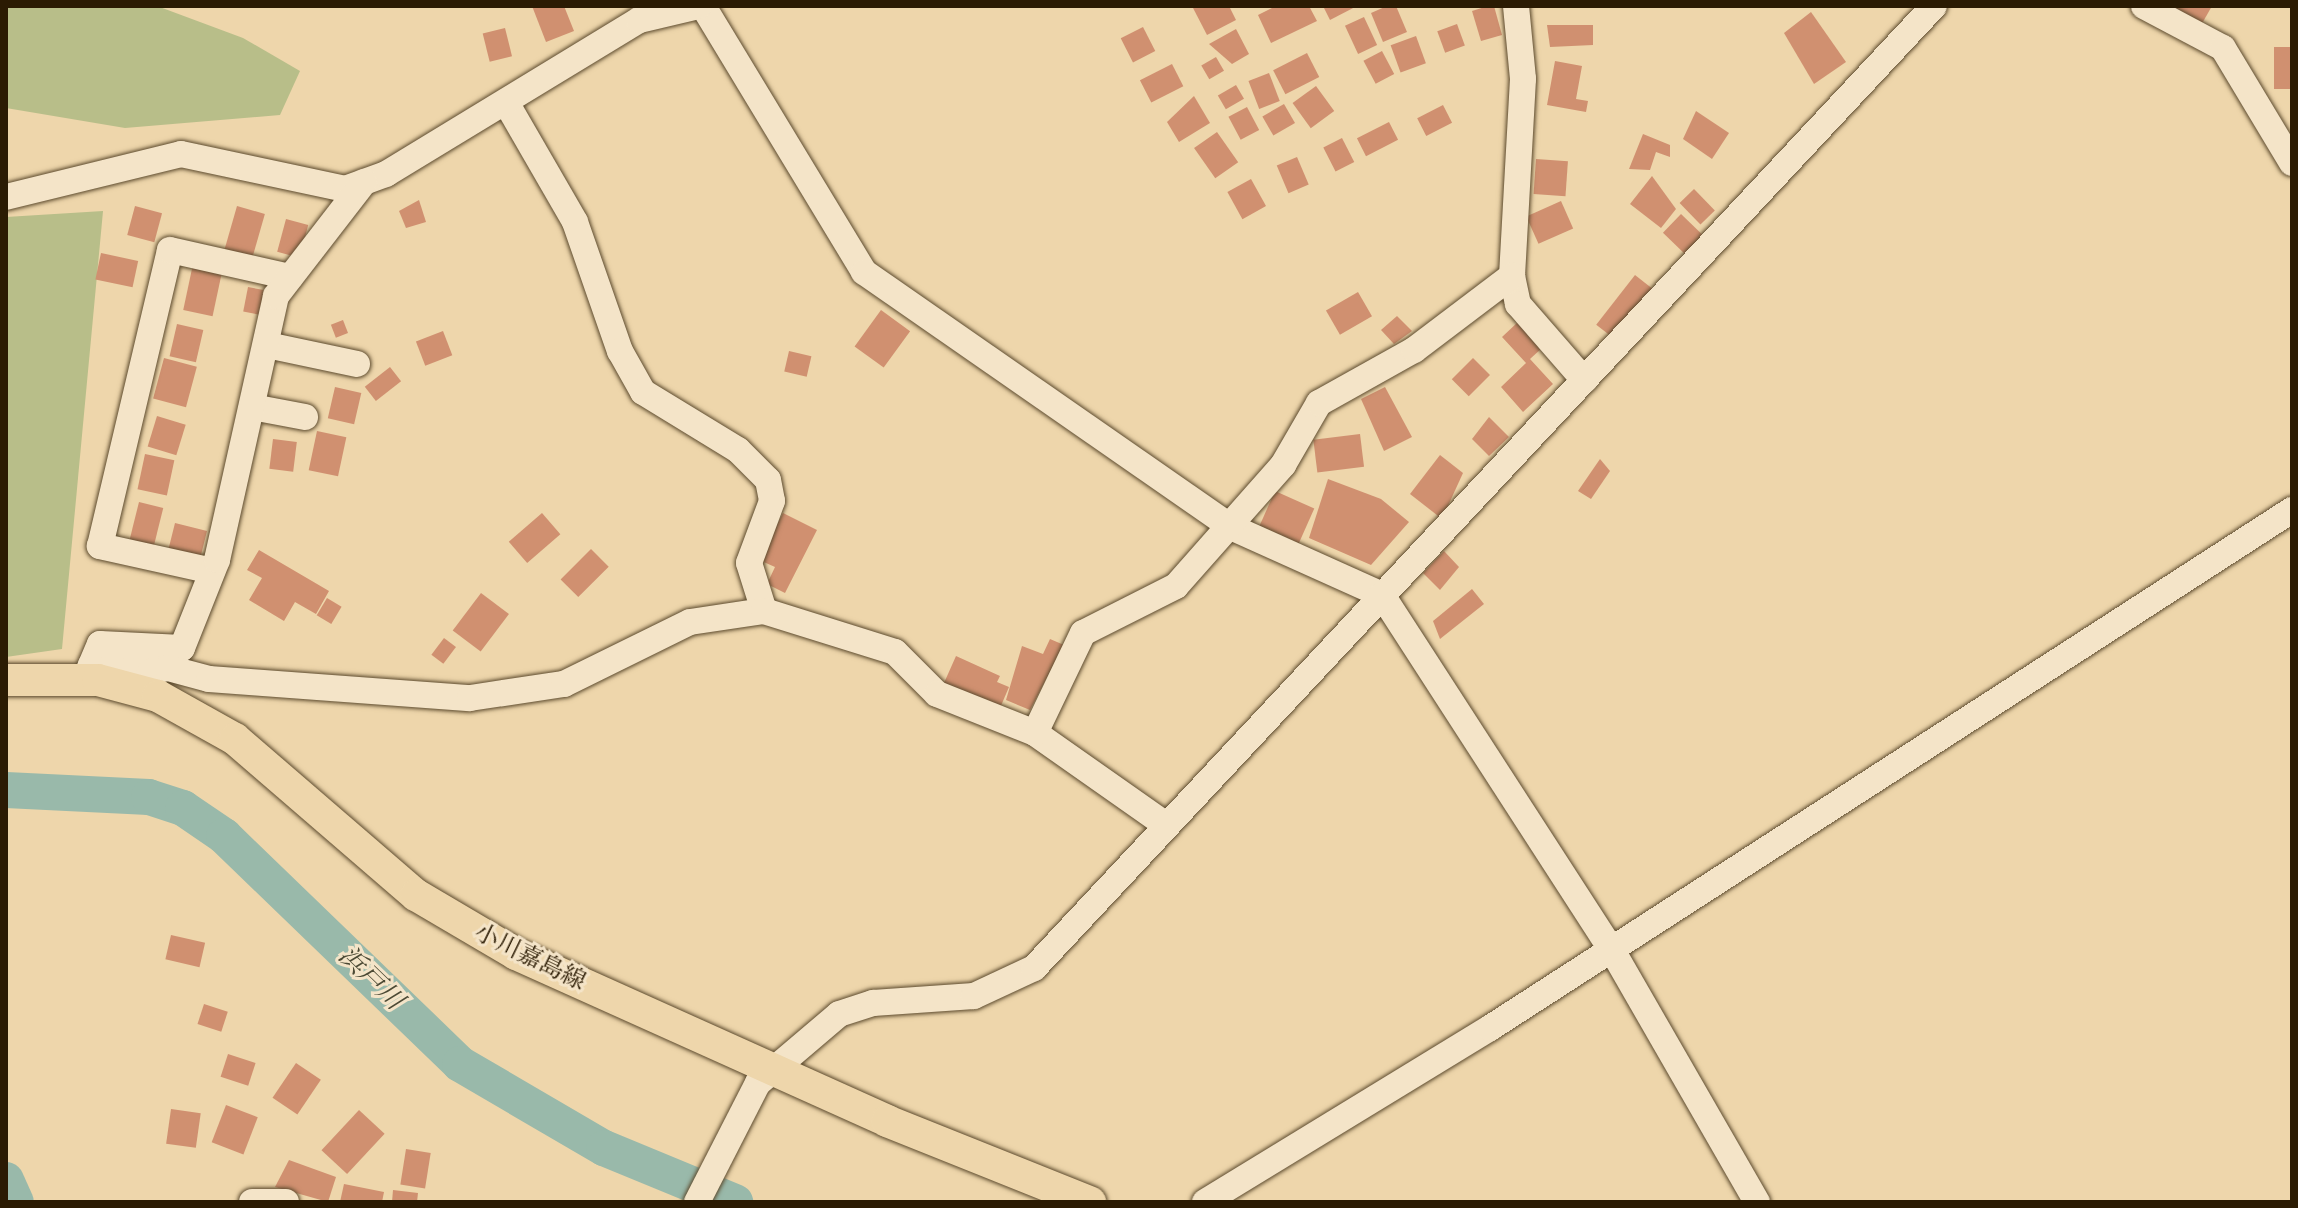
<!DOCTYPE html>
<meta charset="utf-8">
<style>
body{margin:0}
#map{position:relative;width:2298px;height:1208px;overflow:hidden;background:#eed6ab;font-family:Alegreya,"Noto Serif JP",serif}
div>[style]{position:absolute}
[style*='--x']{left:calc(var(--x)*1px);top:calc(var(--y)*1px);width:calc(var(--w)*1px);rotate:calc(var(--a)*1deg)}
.green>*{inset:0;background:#b8be89}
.river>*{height:36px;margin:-18px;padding:0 18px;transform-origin:18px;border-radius:18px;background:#99b9aa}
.building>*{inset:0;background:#d09070;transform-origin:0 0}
.roads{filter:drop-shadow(0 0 2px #5c4a2d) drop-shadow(0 0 2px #5c4a2d)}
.minor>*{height:26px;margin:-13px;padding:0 13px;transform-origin:13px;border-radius:13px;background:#f4e4c8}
.major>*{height:32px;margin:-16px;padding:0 16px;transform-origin:16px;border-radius:16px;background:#eed6ab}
span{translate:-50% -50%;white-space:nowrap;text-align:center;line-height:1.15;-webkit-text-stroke:6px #f4e4c8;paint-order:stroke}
.street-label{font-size:24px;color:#2b1b03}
.water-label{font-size:26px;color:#4c4a35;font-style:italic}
.frame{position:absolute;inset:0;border:8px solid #2b1b03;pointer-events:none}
</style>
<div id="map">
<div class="green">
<div style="clip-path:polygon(6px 6px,157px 6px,243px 38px,300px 71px,280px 115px,125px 128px,6px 108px)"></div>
<div style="clip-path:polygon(103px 211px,62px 649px,6px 657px,6px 217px)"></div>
</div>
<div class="river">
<div style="--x:6;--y:790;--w:143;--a:2.8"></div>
<div style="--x:149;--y:797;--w:36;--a:18"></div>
<div style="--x:183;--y:808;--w:50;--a:34.3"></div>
<div style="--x:224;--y:836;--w:328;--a:44"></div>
<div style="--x:460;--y:1064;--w:167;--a:30.3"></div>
<div style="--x:604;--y:1148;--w:142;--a:22.4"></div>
<div style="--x:6;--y:1180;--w:24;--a:66"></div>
</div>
<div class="building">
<div style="clip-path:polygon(532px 6px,564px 6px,574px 31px,546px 42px)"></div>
<div style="clip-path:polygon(1192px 6px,1229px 6px,1236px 20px,1207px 35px)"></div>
<div style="clip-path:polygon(1276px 6px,1309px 6px,1317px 21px,1271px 43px,1258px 15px)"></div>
<div style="clip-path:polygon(1323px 6px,1357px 6px,1330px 20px)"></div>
<div style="clip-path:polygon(1387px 6px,1396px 6px,1407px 32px,1383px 42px,1371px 13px)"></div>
<div style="clip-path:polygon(1488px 6px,1494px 6px,1502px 35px,1481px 41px,1472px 11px)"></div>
<div style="clip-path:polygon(2173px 6px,2212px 6px,2200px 27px,2171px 11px)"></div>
<div style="clip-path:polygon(1811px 12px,1846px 62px,1814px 84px,1784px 33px)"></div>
<div style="left:1364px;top:17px;width:31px;height:21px;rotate:65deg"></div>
<div style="left:1457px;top:24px;width:23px;height:21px;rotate:70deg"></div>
<div style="clip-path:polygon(1547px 25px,1593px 25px,1593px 45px,1550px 47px)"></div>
<div style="left:1143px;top:27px;width:27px;height:25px;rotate:63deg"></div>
<div style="left:505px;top:28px;width:29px;height:23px;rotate:76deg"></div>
<div style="clip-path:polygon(1236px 29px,1249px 54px,1232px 64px,1209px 44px)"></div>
<div style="left:1416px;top:36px;width:29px;height:27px;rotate:70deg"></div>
<div style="left:2274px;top:47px;width:18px;height:42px"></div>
<div style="left:1382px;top:51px;width:26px;height:21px;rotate:62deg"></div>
<div style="left:1307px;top:53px;width:27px;height:38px;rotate:63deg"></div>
<div style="left:1216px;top:57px;width:16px;height:17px;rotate:60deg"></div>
<div style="clip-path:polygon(1555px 61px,1582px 66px,1576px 99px,1588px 101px,1586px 112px,1547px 105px)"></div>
<div style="left:1172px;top:64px;width:25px;height:36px;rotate:63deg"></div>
<div style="left:1269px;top:73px;width:30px;height:22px;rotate:69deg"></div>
<div style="left:1236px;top:85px;width:16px;height:21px;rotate:60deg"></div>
<div style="left:1316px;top:86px;width:31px;height:29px;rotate:54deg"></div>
<div style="clip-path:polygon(1194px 96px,1210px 123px,1179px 142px,1167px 122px)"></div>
<div style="left:1284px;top:104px;width:22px;height:25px;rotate:60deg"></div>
<div style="left:1443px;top:105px;width:20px;height:29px;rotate:63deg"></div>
<div style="left:1247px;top:107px;width:26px;height:21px;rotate:62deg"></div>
<div style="clip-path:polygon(1696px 111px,1729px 133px,1712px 159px,1683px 139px)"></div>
<div style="left:1389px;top:122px;width:20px;height:36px;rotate:63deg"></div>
<div style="left:1217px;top:132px;width:37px;height:28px;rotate:55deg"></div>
<div style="clip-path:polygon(1643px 134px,1670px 145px,1670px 157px,1656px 152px,1650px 170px,1629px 169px)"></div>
<div style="left:1342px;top:138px;width:27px;height:21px;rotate:63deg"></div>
<div style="left:1297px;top:157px;width:30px;height:22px;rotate:67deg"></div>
<div style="left:1536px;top:159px;width:32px;height:35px;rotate:4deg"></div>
<div style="clip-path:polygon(1652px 176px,1676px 209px,1661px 228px,1630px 204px)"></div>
<div style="left:1251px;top:179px;width:31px;height:27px;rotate:61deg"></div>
<div style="left:1694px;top:189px;width:30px;height:20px;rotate:46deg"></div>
<div style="clip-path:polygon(419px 200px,426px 222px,406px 228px,399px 211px)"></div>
<div style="left:1561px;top:201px;width:30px;height:38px;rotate:66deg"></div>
<div style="left:135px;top:206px;width:28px;height:30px;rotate:15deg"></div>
<div style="left:237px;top:206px;width:29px;height:45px;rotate:16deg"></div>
<div style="left:1681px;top:214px;width:32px;height:26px;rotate:44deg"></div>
<div style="left:286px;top:219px;width:23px;height:34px;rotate:15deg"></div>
<div style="left:101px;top:253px;width:38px;height:27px;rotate:12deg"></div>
<div style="left:193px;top:264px;width:30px;height:47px;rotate:12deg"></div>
<div style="left:1635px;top:275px;width:23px;height:63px;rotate:38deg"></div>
<div style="left:248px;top:287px;width:20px;height:25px;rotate:11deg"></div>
<div style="left:1358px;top:292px;width:28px;height:37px;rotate:60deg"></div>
<div style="left:881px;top:310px;width:36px;height:45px;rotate:36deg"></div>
<div style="clip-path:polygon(1397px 316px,1412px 331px,1394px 344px,1381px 330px)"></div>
<div style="left:343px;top:320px;width:14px;height:13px;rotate:69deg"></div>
<div style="clip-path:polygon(1518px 322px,1542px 348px,1530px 359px,1553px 384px,1523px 412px,1501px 387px,1526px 363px,1502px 337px)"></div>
<div style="left:177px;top:324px;width:27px;height:33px;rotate:13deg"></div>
<div style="left:443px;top:331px;width:26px;height:29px;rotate:69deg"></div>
<div style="left:789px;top:351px;width:23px;height:21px;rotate:13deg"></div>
<div style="left:164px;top:358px;width:34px;height:42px;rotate:15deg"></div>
<div style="left:1473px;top:358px;width:24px;height:30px;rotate:45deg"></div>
<div style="left:390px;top:367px;width:18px;height:32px;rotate:52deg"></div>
<div style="left:335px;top:387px;width:27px;height:32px;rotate:13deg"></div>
<div style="clip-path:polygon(1385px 387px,1412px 437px,1384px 451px,1361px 399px)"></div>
<div style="left:157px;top:416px;width:30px;height:32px;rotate:17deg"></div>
<div style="clip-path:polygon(1489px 417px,1509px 437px,1489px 456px,1472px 439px)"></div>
<div style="left:317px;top:431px;width:30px;height:40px;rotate:12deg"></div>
<div style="left:1360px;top:434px;width:33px;height:47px;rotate:83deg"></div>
<div style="left:273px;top:439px;width:24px;height:30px;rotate:7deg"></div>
<div style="left:145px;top:454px;width:30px;height:36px;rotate:12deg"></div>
<div style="clip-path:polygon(1440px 455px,1463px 473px,1442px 519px,1410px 494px)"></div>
<div style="clip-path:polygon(1600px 459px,1610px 471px,1591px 499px,1578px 491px)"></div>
<div style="clip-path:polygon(1328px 479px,1381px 499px,1409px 522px,1371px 565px,1309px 538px)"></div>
<div style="left:1275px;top:491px;width:43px;height:38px;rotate:24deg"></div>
<div style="left:139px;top:502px;width:25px;height:45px;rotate:14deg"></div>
<div style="left:542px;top:513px;width:28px;height:44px;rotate:49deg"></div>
<div style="clip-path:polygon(783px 513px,817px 530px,785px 593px,767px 584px,775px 567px,759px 560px)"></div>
<div style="left:175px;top:523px;width:33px;height:31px;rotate:14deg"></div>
<div style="left:591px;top:549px;width:25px;height:43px;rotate:45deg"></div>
<div style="clip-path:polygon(259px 550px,329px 591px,316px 614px,295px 602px,284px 621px,249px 600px,262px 578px,247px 570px)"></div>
<div style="clip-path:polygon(1444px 551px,1459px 567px,1440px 590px,1423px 573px)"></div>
<div style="clip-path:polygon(1472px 589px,1484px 604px,1440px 639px,1433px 621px)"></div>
<div style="left:481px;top:593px;width:35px;height:47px;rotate:37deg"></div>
<div style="left:327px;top:598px;width:17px;height:20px;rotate:31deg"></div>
<div style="left:444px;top:638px;width:15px;height:21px;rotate:37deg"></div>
<div style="clip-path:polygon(1050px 639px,1064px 645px,1030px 710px,1006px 700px,1022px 646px,1043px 654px)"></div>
<div style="clip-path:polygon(956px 656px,1000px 676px,997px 682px,1009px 687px,1000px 708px,944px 683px)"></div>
<div style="left:171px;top:935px;width:35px;height:25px;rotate:13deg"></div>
<div style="left:204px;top:1004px;width:25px;height:21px;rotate:18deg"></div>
<div style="left:228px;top:1054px;width:29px;height:24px;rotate:18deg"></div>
<div style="left:296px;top:1063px;width:30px;height:42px;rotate:34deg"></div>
<div style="left:226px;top:1105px;width:34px;height:40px;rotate:21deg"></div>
<div style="left:171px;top:1109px;width:30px;height:35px;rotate:8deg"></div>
<div style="left:359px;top:1110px;width:35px;height:55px;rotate:43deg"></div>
<div style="left:406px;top:1149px;width:25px;height:36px;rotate:9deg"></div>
<div style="clip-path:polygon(289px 1160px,336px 1177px,328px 1202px,275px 1187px)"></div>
<div style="clip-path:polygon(344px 1184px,384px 1192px,382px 1202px,340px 1202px)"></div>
<div style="clip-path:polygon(393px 1190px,418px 1193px,417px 1202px,392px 1202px)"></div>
</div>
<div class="roads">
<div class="minor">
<div style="--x:703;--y:6;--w:311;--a:58.8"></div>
<div style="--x:864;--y:272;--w:449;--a:34.8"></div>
<div style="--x:1233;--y:528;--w:163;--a:24.2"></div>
<div style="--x:1382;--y:595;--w:423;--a:57.1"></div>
<div style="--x:1612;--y:950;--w:291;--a:60.1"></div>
<div style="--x:1516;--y:6;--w:73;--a:84.5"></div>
<div style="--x:1523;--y:79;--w:197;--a:93.2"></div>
<div style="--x:1512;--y:276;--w:29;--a:78"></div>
<div style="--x:1518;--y:304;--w:101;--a:49"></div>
<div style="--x:2144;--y:6;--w:89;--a:28"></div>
<div style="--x:2223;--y:48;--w:134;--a:59"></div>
<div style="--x:507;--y:104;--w:136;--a:60"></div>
<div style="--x:575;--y:222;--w:137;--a:70.8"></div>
<div style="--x:620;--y:351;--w:47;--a:60.7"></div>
<div style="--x:643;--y:392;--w:111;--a:31.4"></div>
<div style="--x:738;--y:450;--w:42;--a:45"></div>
<div style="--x:768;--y:480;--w:21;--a:79"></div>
<div style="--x:772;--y:501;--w:66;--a:110.4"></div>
<div style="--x:749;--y:563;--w:50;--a:72.6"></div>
<div style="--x:6;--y:197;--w:180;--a:-13.8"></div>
<div style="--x:181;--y:154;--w:168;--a:12"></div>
<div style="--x:345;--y:189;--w:44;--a:-20.1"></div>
<div style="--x:386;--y:174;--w:296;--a:-31.3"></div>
<div style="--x:639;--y:20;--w:61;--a:-13.3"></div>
<div style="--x:267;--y:345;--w:92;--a:11.9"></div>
<div style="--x:252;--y:407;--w:54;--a:10.7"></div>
<div style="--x:208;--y:570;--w:111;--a:-167.5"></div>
<div style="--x:100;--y:546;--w:304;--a:-76.7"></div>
<div style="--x:170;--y:250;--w:123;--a:12.7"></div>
<div style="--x:91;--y:665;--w:59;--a:6.8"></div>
<div style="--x:85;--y:679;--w:38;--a:-67"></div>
<div style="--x:100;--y:644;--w:82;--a:2.8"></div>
<div style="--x:182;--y:648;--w:95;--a:-68.3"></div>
<div style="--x:217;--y:560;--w:271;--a:-77.4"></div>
<div style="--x:276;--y:296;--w:144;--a:-52.3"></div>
<div style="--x:143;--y:692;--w:21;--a:-71"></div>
<div style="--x:150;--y:672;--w:18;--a:-13"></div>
<div style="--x:168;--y:668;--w:42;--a:15"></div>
<div style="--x:209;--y:679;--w:262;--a:4.2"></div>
<div style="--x:470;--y:698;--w:95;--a:-8.5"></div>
<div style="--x:564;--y:684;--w:140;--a:-26.2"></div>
<div style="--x:690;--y:622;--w:75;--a:-8.5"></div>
<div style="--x:764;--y:611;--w:137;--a:17.4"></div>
<div style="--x:895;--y:652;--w:59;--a:45"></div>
<div style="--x:937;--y:694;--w:105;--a:21.7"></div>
<div style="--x:1035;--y:733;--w:160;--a:35.1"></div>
<div style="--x:1035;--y:733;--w:111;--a:-64.4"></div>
<div style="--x:1083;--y:633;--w:104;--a:-26.8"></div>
<div style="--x:1176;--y:586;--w:162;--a:-48.5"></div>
<div style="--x:1283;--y:465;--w:72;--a:-59.9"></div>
<div style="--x:1319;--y:403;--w:109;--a:-29.2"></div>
<div style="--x:1414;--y:350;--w:123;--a:-37.1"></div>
<div style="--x:252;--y:1202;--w:34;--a:0"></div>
<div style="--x:697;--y:1202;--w:134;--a:-62.9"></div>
<div style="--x:758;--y:1083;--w:106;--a:-40.4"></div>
<div style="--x:839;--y:1014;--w:36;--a:-18"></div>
<div style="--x:873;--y:1003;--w:101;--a:-4"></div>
<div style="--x:974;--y:996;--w:66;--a:-25"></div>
<div style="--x:1034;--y:968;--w:1317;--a:-46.91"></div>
<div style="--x:1205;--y:1202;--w:334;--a:-31.4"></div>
<div style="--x:1490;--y:1028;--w:955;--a:-32.86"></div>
</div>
<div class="major">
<div style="--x:6;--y:680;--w:92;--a:0"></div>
<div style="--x:98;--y:680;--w:62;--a:14.9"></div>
<div style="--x:158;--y:696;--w:88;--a:29.2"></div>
<div style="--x:235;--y:739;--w:239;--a:40.8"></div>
<div style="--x:416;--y:895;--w:116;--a:30.5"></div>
<div style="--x:516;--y:954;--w:407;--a:24.2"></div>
<div style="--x:887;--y:1121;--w:219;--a:21.8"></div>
</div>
</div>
<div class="street-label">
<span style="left:530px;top:957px;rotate:26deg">小川嘉島線</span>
</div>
<div class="water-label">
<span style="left:371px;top:978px;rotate:44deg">浜戸川</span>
</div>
<div class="frame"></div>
</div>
